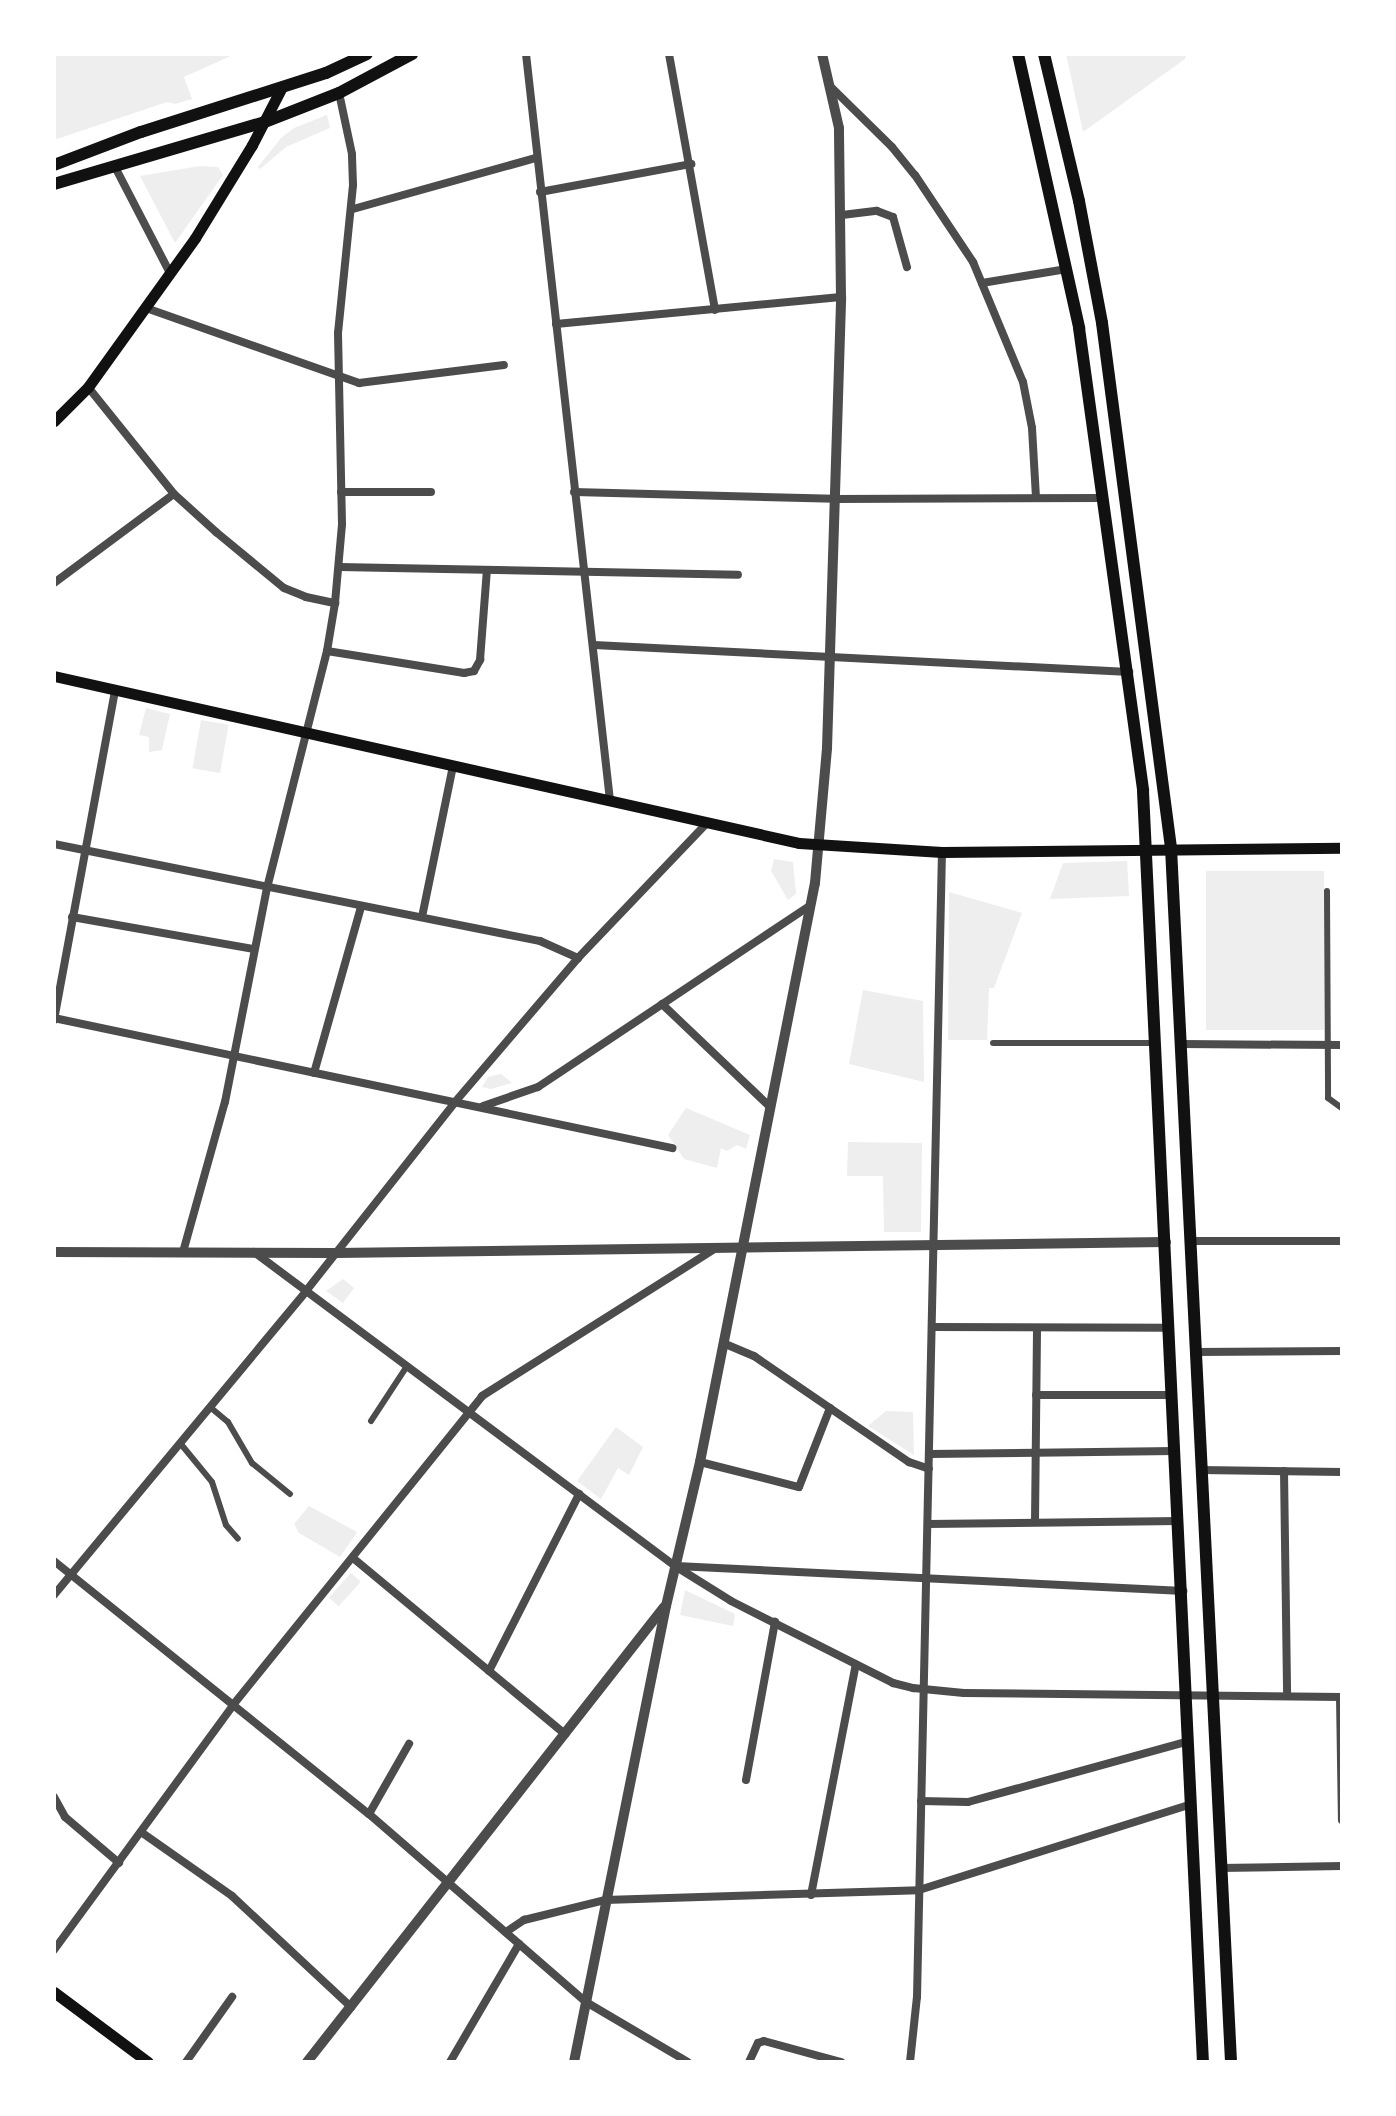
<!DOCTYPE html>
<style>
body{margin:0}
#map{position:relative;width:1396px;height:2116px;overflow:hidden;background:#fff;font-family:"Open Sans",sans-serif}
div>[style]{position:absolute}
[style*='--x']{left:calc(var(--x)*1px);top:calc(var(--y)*1px);width:calc(var(--w)*1px);rotate:calc(var(--a)*1deg)}
.green>*{inset:0;background:#eee;transform-origin:0 0}
.pedestrian>*{height:6px;margin:-3px;padding:0 3px;transform-origin:3px;border-radius:3px;background:#4c4c4c}
.minor>*{height:8px;margin:-4px;padding:0 4px;transform-origin:4px;border-radius:4px;background:#4c4c4c}
.tertiary>*{height:10px;margin:-5px;padding:0 5px;transform-origin:5px;border-radius:5px;background:#4c4c4c}
.secondary>*{height:11px;margin:-5.5px;padding:0 5.5px;transform-origin:5.5px;border-radius:5.5px;background:#111}
.primary>*{height:12px;margin:-6px;padding:0 6px;transform-origin:6px;border-radius:6px;background:#111}
span{translate:-50% -50%;white-space:nowrap;text-align:center;line-height:1.15;-webkit-text-stroke:8px #fff;paint-order:stroke}
.frame{position:absolute;inset:0;border:56px solid #fff;pointer-events:none}
</style>
<div id="map">
<div class="green">
<div style="clip-path:polygon(54px 54px,235px 54px,184px 77px,192px 99px,175px 104px,167px 102px,54px 140px)"></div>
<div style="clip-path:polygon(1066px 54px,1186px 54px,1185px 59px,1083px 132px)"></div>
<div style="clip-path:polygon(327px 115px,330px 128px,286px 147px,260px 169px,258px 167px,281px 138px,294px 128px)"></div>
<div style="clip-path:polygon(200px 166px,218px 167px,223px 175px,175px 243px,140px 176px)"></div>
<div style="clip-path:polygon(146px 708px,170px 714px,162px 750px,149px 752px,149px 737px,139px 735px)"></div>
<div style="left:201px;top:720px;width:28px;height:49px;rotate:10deg"></div>
<div style="clip-path:polygon(774px 859px,793px 862px,796px 894px,788px 900px,771px 871px)"></div>
<div style="clip-path:polygon(1127px 861px,1129px 896px,1050px 899px,1063px 863px)"></div>
<div style="left:1206px;top:871px;width:118px;height:159px"></div>
<div style="clip-path:polygon(949px 892px,1022px 913px,994px 988px,989px 988px,987px 1040px,948px 1040px)"></div>
<div style="clip-path:polygon(863px 990px,923px 1001px,924px 1082px,849px 1064px)"></div>
<div style="clip-path:polygon(501px 1074px,512px 1083px,491px 1089px,482px 1087px,488px 1077px)"></div>
<div style="clip-path:polygon(686px 1108px,750px 1135px,746px 1149px,737px 1145px,727px 1151px,721px 1148px,717px 1168px,684px 1159px,668px 1135px)"></div>
<div style="clip-path:polygon(848px 1142px,922px 1143px,921px 1232px,884px 1232px,883px 1176px,847px 1176px)"></div>
<div style="clip-path:polygon(343px 1279px,354px 1288px,343px 1303px,326px 1291px)"></div>
<div style="clip-path:polygon(886px 1411px,913px 1412px,914px 1455px,868px 1426px)"></div>
<div style="clip-path:polygon(616px 1427px,643px 1447px,629px 1475px,618px 1468px,601px 1499px,577px 1481px)"></div>
<div style="clip-path:polygon(309px 1506px,357px 1532px,340px 1557px,299px 1533px,294px 1524px)"></div>
<div style="left:351px;top:1573px;width:13px;height:33px;rotate:42deg"></div>
<div style="clip-path:polygon(685px 1590px,735px 1614px,733px 1626px,680px 1615px)"></div>
</div>
<div class="pedestrian">
<div style="--x:1327;--y:891;--w:207;--a:89.7"></div>
<div style="--x:1328;--y:1098;--w:17;--a:36"></div>
<div style="--x:993;--y:1043;--w:163;--a:0"></div>
<div style="--x:210;--y:1407;--w:23;--a:40"></div>
<div style="--x:228;--y:1422;--w:48;--a:59.7"></div>
<div style="--x:252;--y:1463;--w:49;--a:39.2"></div>
<div style="--x:371;--y:1421;--w:66;--a:-56.8"></div>
<div style="--x:180;--y:1443;--w:50;--a:50.6"></div>
<div style="--x:212;--y:1482;--w:45;--a:72"></div>
<div style="--x:226;--y:1525;--w:18;--a:49"></div>
</div>
<div class="minor">
<div style="--x:526;--y:54;--w:751;--a:83.58"></div>
<div style="--x:669;--y:54;--w:260;--a:79.8"></div>
<div style="--x:832;--y:88;--w:84;--a:44.5"></div>
<div style="--x:892;--y:147;--w:36;--a:51"></div>
<div style="--x:915;--y:175;--w:105;--a:56.3"></div>
<div style="--x:973;--y:262;--w:130;--a:67.4"></div>
<div style="--x:1023;--y:382;--w:47;--a:78.9"></div>
<div style="--x:1032;--y:428;--w:70;--a:86.7"></div>
<div style="--x:114;--y:165;--w:122;--a:62.6"></div>
<div style="--x:540;--y:192;--w:154;--a:-10.5"></div>
<div style="--x:353;--y:209;--w:190;--a:-15.6"></div>
<div style="--x:842;--y:215;--w:35;--a:-7"></div>
<div style="--x:877;--y:211;--w:17;--a:21"></div>
<div style="--x:893;--y:217;--w:52;--a:74.4"></div>
<div style="--x:982;--y:283;--w:86;--a:-9.4"></div>
<div style="--x:146;--y:308;--w:226;--a:19.4"></div>
<div style="--x:359;--y:383;--w:146;--a:-7.1"></div>
<div style="--x:556;--y:324;--w:286;--a:-5.4"></div>
<div style="--x:88;--y:387;--w:137;--a:51.2"></div>
<div style="--x:174;--y:494;--w:57;--a:42.1"></div>
<div style="--x:216;--y:532;--w:88;--a:39.5"></div>
<div style="--x:284;--y:588;--w:24;--a:22"></div>
<div style="--x:306;--y:597;--w:30;--a:12"></div>
<div style="--x:341;--y:492;--w:90;--a:0"></div>
<div style="--x:574;--y:492;--w:260;--a:1.5"></div>
<div style="--x:834;--y:499;--w:270;--a:-0.2"></div>
<div style="--x:339;--y:567;--w:399;--a:1.1"></div>
<div style="--x:54;--y:583;--w:149;--a:-36.6"></div>
<div style="--x:594;--y:645;--w:536;--a:2.89"></div>
<div style="--x:327;--y:651;--w:139;--a:9.1"></div>
<div style="--x:464;--y:673;--w:10;--a:-11"></div>
<div style="--x:474;--y:671;--w:13;--a:-61"></div>
<div style="--x:480;--y:660;--w:90;--a:-85.6"></div>
<div style="--x:54;--y:844;--w:496;--a:11.3"></div>
<div style="--x:540;--y:941;--w:42;--a:24.1"></div>
<div style="--x:72;--y:917;--w:185;--a:10"></div>
<div style="--x:422;--y:917;--w:154;--a:-78.4"></div>
<div style="--x:662;--y:1004;--w:149;--a:43.6"></div>
<div style="--x:54;--y:1018;--w:632;--a:11.88"></div>
<div style="--x:54;--y:1020;--w:336;--a:-79.5"></div>
<div style="--x:1182;--y:1044;--w:160;--a:0.4"></div>
<div style="--x:314;--y:1073;--w:173;--a:-74.2"></div>
<div style="--x:483;--y:1106;--w:58;--a:-19.1"></div>
<div style="--x:538;--y:1087;--w:328;--a:-33.7"></div>
<div style="--x:1191;--y:1241;--w:151;--a:0"></div>
<div style="--x:183;--y:1252;--w:156;--a:-74.4"></div>
<div style="--x:225;--y:1102;--w:218;--a:-78.9"></div>
<div style="--x:267;--y:888;--w:244;--a:-75.8"></div>
<div style="--x:327;--y:651;--w:49;--a:-80.5"></div>
<div style="--x:335;--y:603;--w:79;--a:-84.9"></div>
<div style="--x:342;--y:524;--w:191;--a:-91.2"></div>
<div style="--x:338;--y:333;--w:149;--a:-84.2"></div>
<div style="--x:353;--y:185;--w:31;--a:-92"></div>
<div style="--x:352;--y:154;--w:62;--a:-102"></div>
<div style="--x:254;--y:1252;--w:525;--a:36.72"></div>
<div style="--x:675;--y:1566;--w:66;--a:32"></div>
<div style="--x:731;--y:1601;--w:182;--a:26.8"></div>
<div style="--x:893;--y:1683;--w:21;--a:14"></div>
<div style="--x:913;--y:1688;--w:51;--a:5.6"></div>
<div style="--x:964;--y:1693;--w:378;--a:0.6"></div>
<div style="--x:932;--y:1327;--w:237;--a:0.2"></div>
<div style="--x:723;--y:1343;--w:34;--a:23"></div>
<div style="--x:754;--y:1356;--w:188;--a:34.4"></div>
<div style="--x:909;--y:1462;--w:21;--a:19"></div>
<div style="--x:1195;--y:1352;--w:147;--a:-0.4"></div>
<div style="--x:1036;--y:1395;--w:136;--a:0"></div>
<div style="--x:929;--y:1454;--w:246;--a:-0.7"></div>
<div style="--x:700;--y:1462;--w:102;--a:14.2"></div>
<div style="--x:799;--y:1487;--w:85;--a:-68.6"></div>
<div style="--x:1200;--y:1470;--w:142;--a:0.8"></div>
<div style="--x:1284;--y:1471;--w:225;--a:89.2"></div>
<div style="--x:1035;--y:1522;--w:194;--a:-89.4"></div>
<div style="--x:928;--y:1524;--w:251;--a:-0.7"></div>
<div style="--x:353;--y:1558;--w:276;--a:39.7"></div>
<div style="--x:54;--y:1561;--w:404;--a:38.8"></div>
<div style="--x:369;--y:1814;--w:287;--a:40.9"></div>
<div style="--x:586;--y:2002;--w:118;--a:30.5"></div>
<div style="--x:676;--y:1566;--w:508;--a:2.82"></div>
<div style="--x:54;--y:1595;--w:395;--a:-50.3"></div>
<div style="--x:306;--y:1291;--w:241;--a:-51.7"></div>
<div style="--x:455;--y:1102;--w:189;--a:-49.5"></div>
<div style="--x:578;--y:958;--w:187;--a:-46.3"></div>
<div style="--x:489;--y:1671;--w:199;--a:-63"></div>
<div style="--x:1340;--y:1697;--w:123;--a:89.1"></div>
<div style="--x:746;--y:1780;--w:161;--a:-79.6"></div>
<div style="--x:54;--y:1797;--w:23;--a:61"></div>
<div style="--x:65;--y:1817;--w:71;--a:40.4"></div>
<div style="--x:921;--y:1801;--w:47;--a:1.2"></div>
<div style="--x:968;--y:1802;--w:229;--a:-15.4"></div>
<div style="--x:369;--y:1814;--w:81;--a:-60.3"></div>
<div style="--x:141;--y:1832;--w:111;--a:35.1"></div>
<div style="--x:232;--y:1896;--w:163;--a:43"></div>
<div style="--x:1220;--y:1868;--w:122;--a:-0.9"></div>
<div style="--x:811;--y:1895;--w:235;--a:-79"></div>
<div style="--x:506;--y:1932;--w:22;--a:-34"></div>
<div style="--x:524;--y:1920;--w:83;--a:-13.9"></div>
<div style="--x:605;--y:1900;--w:314;--a:-1.8"></div>
<div style="--x:919;--y:1890;--w:286;--a:-17.5"></div>
<div style="--x:54;--y:1950;--w:303;--a:-53.8"></div>
<div style="--x:233;--y:1705;--w:397;--a:-51.1"></div>
<div style="--x:482;--y:1396;--w:277;--a:-32.3"></div>
<div style="--x:186;--y:2062;--w:80;--a:-54.7"></div>
<div style="--x:450;--y:2062;--w:137;--a:-59.7"></div>
<div style="--x:749;--y:2062;--w:21;--a:-65"></div>
<div style="--x:758;--y:2043;--w:6;--a:-18"></div>
<div style="--x:764;--y:2041;--w:80;--a:15.3"></div>
<div style="--x:910;--y:2062;--w:65;--a:-83.9"></div>
<div style="--x:917;--y:1997;--w:1145;--a:-88.75"></div>
</div>
<div class="tertiary">
<div style="--x:54;--y:1252;--w:282;--a:0.2"></div>
<div style="--x:336;--y:1253;--w:830;--a:-0.76"></div>
<div style="--x:307;--y:2062;--w:578;--a:-51.88"></div>
<div style="--x:574;--y:2062;--w:465;--a:-78.6"></div>
<div style="--x:666;--y:1606;--w:148;--a:-76.7"></div>
<div style="--x:700;--y:1462;--w:590;--a:-78.77"></div>
<div style="--x:815;--y:883;--w:136;--a:-84.9"></div>
<div style="--x:827;--y:748;--w:451;--a:-88.2"></div>
<div style="--x:841;--y:297;--w:169;--a:-90.7"></div>
<div style="--x:839;--y:128;--w:76;--a:-102.9"></div>
</div>
<div class="secondary">
<div style="--x:54;--y:421;--w:48;--a:-45"></div>
<div style="--x:88;--y:387;--w:183;--a:-54.3"></div>
<div style="--x:195;--y:238;--w:109;--a:-58.5"></div>
<div style="--x:252;--y:145;--w:65;--a:-62.7"></div>
<div style="--x:54;--y:676;--w:763;--a:12.63"></div>
<div style="--x:799;--y:843;--w:143;--a:3.6"></div>
<div style="--x:942;--y:852;--w:400;--a:-0.6"></div>
<div style="--x:54;--y:1992;--w:117;--a:36.7"></div>
</div>
<div class="primary">
<div style="--x:1018;--y:54;--w:281;--a:77.4"></div>
<div style="--x:1079;--y:328;--w:467;--a:82.1"></div>
<div style="--x:1143;--y:791;--w:1272;--a:87.3"></div>
<div style="--x:1044;--y:54;--w:151;--a:76.6"></div>
<div style="--x:1079;--y:201;--w:124;--a:79.3"></div>
<div style="--x:1102;--y:323;--w:530;--a:82.51"></div>
<div style="--x:1171;--y:848;--w:1215;--a:87.17"></div>
<div style="--x:54;--y:165;--w:93;--a:-20.8"></div>
<div style="--x:141;--y:132;--w:194;--a:-17.7"></div>
<div style="--x:326;--y:73;--w:45;--a:-24.9"></div>
<div style="--x:54;--y:184;--w:220;--a:-16.4"></div>
<div style="--x:265;--y:122;--w:79;--a:-21.4"></div>
<div style="--x:339;--y:93;--w:83;--a:-28.1"></div>
</div>
<div class="frame"></div>
</div>
